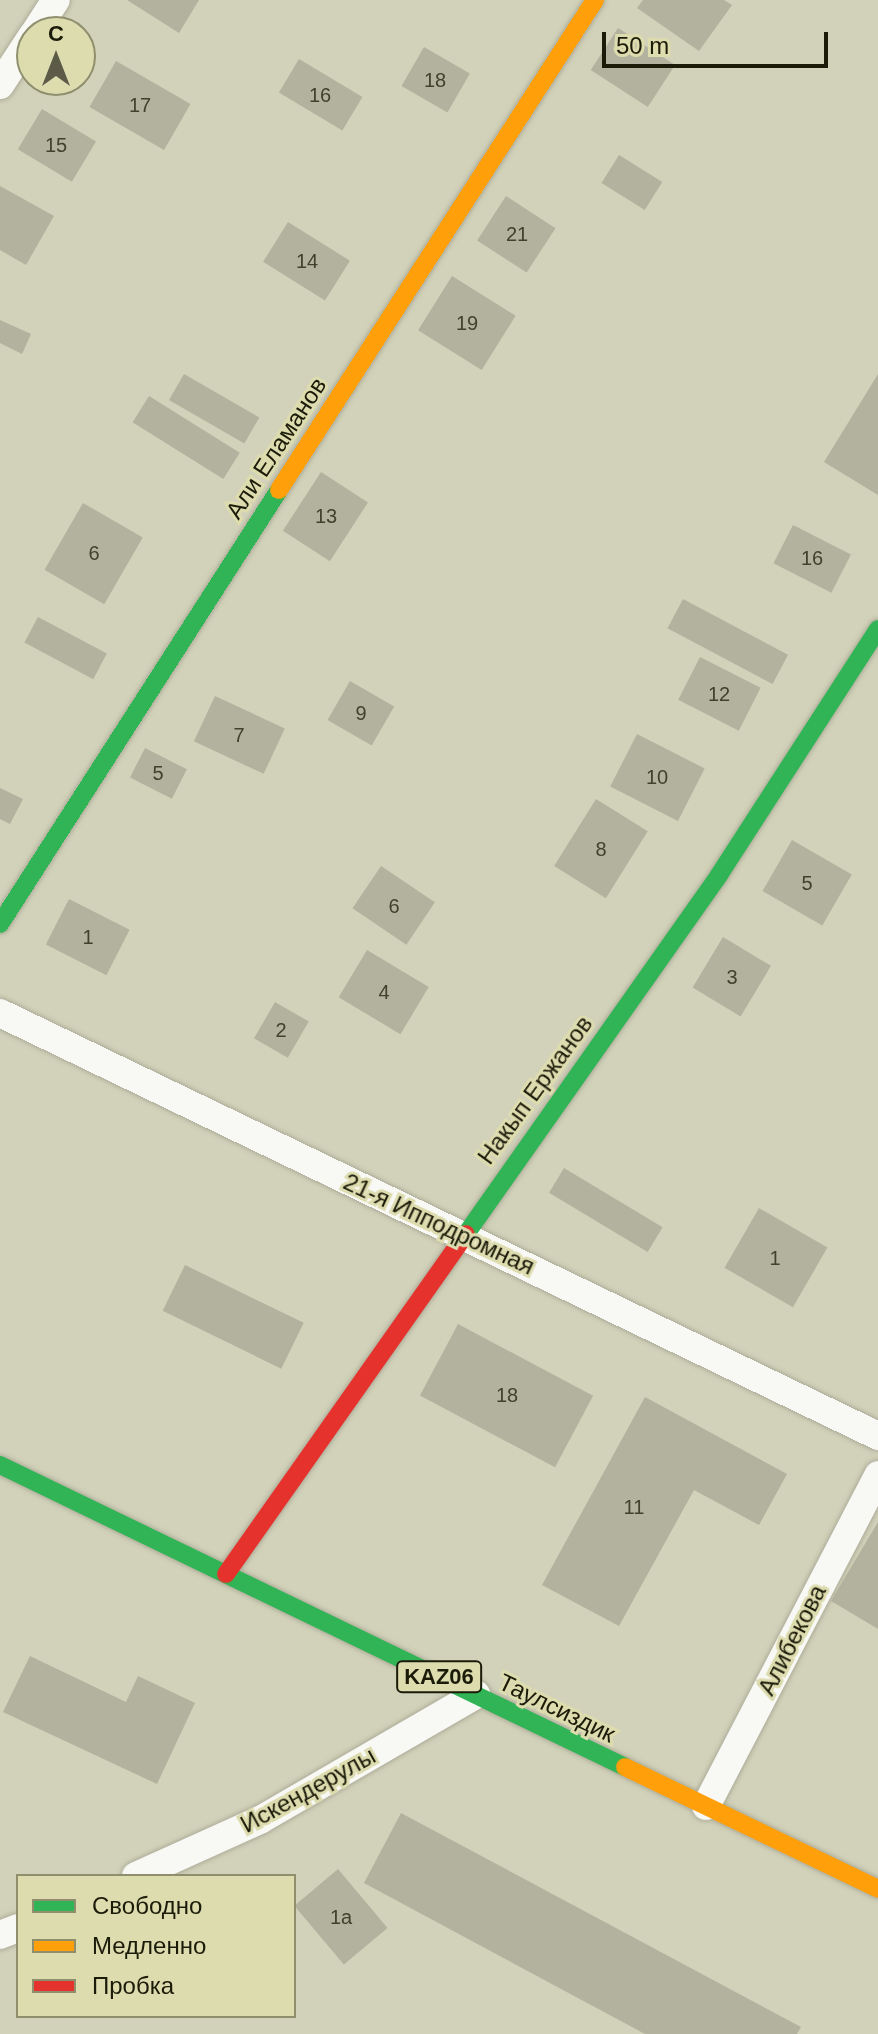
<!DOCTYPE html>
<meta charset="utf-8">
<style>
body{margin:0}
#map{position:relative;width:878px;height:2034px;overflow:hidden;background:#d2d2ba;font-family:Helvetica,sans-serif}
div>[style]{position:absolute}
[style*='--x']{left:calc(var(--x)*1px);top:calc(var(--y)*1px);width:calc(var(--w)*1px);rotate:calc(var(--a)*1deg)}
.building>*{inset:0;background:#b2b29e;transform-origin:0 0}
.roads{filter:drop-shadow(0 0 2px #adac99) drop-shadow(0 0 2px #adac99)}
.street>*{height:28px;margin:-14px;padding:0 14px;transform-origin:14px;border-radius:14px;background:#f8f8f5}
.fast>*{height:18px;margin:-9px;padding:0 9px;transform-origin:9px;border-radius:9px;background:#30b455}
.slow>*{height:18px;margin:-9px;padding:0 9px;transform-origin:9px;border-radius:9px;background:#ff9f0a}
.jam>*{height:18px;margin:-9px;padding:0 9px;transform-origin:9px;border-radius:9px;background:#e5322d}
span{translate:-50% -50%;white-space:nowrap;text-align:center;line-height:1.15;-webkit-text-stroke:6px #dddcaf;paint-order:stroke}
.number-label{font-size:20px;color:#41412f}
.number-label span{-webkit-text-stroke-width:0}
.shield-label span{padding:2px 6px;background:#dddcaf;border:2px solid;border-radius:6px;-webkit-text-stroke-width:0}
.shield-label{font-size:22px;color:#1b1b0a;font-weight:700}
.street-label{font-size:24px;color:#1b1b0a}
.legend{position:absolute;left:16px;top:1874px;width:280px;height:144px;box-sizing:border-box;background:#dddcaf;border:2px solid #8f8f6d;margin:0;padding:10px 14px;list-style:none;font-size:24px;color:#1b1b0a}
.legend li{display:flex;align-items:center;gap:16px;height:40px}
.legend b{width:40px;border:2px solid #8f8f6d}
.north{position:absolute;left:16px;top:16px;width:80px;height:80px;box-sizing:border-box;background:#dddcaf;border:2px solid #8f8f6d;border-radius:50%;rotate:0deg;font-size:22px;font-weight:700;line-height:32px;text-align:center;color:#1b1b0a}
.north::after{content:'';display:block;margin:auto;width:28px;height:36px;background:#5b5b48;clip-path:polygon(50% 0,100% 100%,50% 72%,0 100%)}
.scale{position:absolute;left:602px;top:32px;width:226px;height:36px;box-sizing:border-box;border:4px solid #1b1b0a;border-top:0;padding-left:10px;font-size:24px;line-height:28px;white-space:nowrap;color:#1b1b0a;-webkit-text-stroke:6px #dddcaf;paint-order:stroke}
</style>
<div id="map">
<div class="building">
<div style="clip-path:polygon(127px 0,199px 0,179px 33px)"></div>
<div style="clip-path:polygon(643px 0,724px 0,732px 5px,699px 51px,637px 8px)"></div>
<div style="left:618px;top:28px;width:68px;height:50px;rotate:33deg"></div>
<div style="left:424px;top:47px;width:53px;height:45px;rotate:30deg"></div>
<div style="left:299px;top:59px;width:74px;height:39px;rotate:31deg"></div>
<div style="left:116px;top:61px;width:86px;height:53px;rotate:30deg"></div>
<div style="left:42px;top:109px;width:63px;height:47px;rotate:31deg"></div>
<div style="left:619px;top:155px;width:51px;height:33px;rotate:32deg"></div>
<div style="clip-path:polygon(0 186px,54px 216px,26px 265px,0 250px)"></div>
<div style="left:506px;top:196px;width:59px;height:53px;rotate:33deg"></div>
<div style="left:288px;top:222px;width:73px;height:47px;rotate:32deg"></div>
<div style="left:452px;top:276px;width:75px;height:64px;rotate:32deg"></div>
<div style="clip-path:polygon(0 320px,31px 334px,22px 354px,0 343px)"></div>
<div style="left:184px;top:374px;width:87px;height:30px;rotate:30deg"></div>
<div style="clip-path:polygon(878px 374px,878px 495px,824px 462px)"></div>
<div style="left:149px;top:396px;width:107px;height:31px;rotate:32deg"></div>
<div style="left:321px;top:472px;width:56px;height:70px;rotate:33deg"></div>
<div style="left:83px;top:503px;width:69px;height:77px;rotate:30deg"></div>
<div style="left:793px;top:525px;width:65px;height:43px;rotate:27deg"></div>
<div style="left:683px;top:599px;width:119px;height:33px;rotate:28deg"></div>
<div style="left:38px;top:617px;width:78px;height:29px;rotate:28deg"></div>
<div style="left:700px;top:657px;width:68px;height:48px;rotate:27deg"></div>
<div style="left:350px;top:681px;width:51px;height:45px;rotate:30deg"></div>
<div style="left:215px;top:696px;width:77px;height:50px;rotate:25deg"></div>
<div style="left:637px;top:734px;width:76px;height:59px;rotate:27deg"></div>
<div style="left:145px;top:748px;width:47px;height:33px;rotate:27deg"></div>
<div style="clip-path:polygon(0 788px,23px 799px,10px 824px,0 819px)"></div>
<div style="left:596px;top:799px;width:61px;height:79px;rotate:32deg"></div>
<div style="left:792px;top:840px;width:69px;height:59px;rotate:30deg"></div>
<div style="left:381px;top:866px;width:65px;height:51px;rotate:34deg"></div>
<div style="left:69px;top:899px;width:68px;height:51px;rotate:27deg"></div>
<div style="left:723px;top:937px;width:56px;height:59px;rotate:31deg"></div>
<div style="left:367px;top:950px;width:72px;height:55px;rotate:31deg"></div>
<div style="left:275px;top:1002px;width:39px;height:42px;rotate:30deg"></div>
<div style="left:564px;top:1168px;width:115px;height:29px;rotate:31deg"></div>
<div style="left:759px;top:1208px;width:79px;height:69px;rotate:30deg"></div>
<div style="left:185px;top:1265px;width:132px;height:51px;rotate:26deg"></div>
<div style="left:458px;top:1324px;width:153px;height:81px;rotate:28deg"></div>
<div style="clip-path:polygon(645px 1397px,787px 1474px,759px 1525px,694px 1490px,619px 1626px,542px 1585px)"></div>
<div style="clip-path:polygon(878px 1522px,878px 1629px,831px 1601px)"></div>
<div style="clip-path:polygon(30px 1656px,126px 1702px,138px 1676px,195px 1703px,157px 1784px,3px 1712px)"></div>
<div style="clip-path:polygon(401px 1813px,801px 2027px,797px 2034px,645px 2034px,364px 1883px)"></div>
<div style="left:338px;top:1869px;width:77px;height:57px;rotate:50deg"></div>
</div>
<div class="roads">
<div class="street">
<div style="--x:35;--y:32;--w:38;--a:-57"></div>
<div style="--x:0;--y:85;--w:59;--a:-56.9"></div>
<div style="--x:0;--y:1013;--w:975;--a:25.72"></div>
<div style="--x:706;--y:1806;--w:373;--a:-62.5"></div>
<div style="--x:136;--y:1876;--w:136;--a:-24.3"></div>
<div style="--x:260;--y:1820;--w:250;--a:-30.1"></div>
<div style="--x:0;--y:1935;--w:19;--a:-21"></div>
</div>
<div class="fast">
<div style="--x:0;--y:924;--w:516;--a:-57.26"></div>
<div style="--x:466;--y:1234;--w:439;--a:-54.8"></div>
<div style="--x:719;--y:875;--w:293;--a:-57.1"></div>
<div style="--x:0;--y:1465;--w:694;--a:25.79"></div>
</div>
<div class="slow">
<div style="--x:279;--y:490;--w:583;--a:-57.18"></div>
<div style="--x:625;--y:1767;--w:281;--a:25.7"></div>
</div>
<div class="jam">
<div style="--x:226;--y:1574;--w:416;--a:-54.8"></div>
</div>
</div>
<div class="number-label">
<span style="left:435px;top:80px">18</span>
<span style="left:320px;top:95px">16</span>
<span style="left:140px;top:105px">17</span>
<span style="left:56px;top:145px">15</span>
<span style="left:517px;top:234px">21</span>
<span style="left:307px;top:261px">14</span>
<span style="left:467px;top:323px">19</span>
<span style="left:326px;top:516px">13</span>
<span style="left:94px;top:553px">6</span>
<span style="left:812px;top:558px">16</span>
<span style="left:719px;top:694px">12</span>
<span style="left:361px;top:713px">9</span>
<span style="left:239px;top:735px">7</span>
<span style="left:158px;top:773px">5</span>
<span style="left:657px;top:777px">10</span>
<span style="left:601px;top:849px">8</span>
<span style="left:807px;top:883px">5</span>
<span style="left:394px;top:906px">6</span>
<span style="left:88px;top:937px">1</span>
<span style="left:732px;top:977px">3</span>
<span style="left:384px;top:992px">4</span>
<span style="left:281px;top:1030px">2</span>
<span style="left:775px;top:1258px">1</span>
<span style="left:507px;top:1395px">18</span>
<span style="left:634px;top:1507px">11</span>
<span style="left:341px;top:1917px">1а</span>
</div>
<div class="shield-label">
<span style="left:439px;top:1677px">KAZ06</span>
</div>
<div class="street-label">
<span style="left:276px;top:448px;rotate:-57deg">Али Еламанов</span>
<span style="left:535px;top:1090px;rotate:-54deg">Накып Ержанов</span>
<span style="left:439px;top:1224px;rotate:25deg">21-я Ипподромная</span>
<span style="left:792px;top:1640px;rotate:-63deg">Алибекова</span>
<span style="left:557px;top:1708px;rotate:26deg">Таулсиздик</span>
<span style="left:308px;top:1790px;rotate:-29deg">Искендерулы</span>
</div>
<ul class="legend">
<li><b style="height:10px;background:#30b455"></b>Свободно</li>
<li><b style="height:10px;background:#ff9f0a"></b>Медленно</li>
<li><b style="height:10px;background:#e5322d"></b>Пробка</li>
</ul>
<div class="north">С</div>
<div class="scale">50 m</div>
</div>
